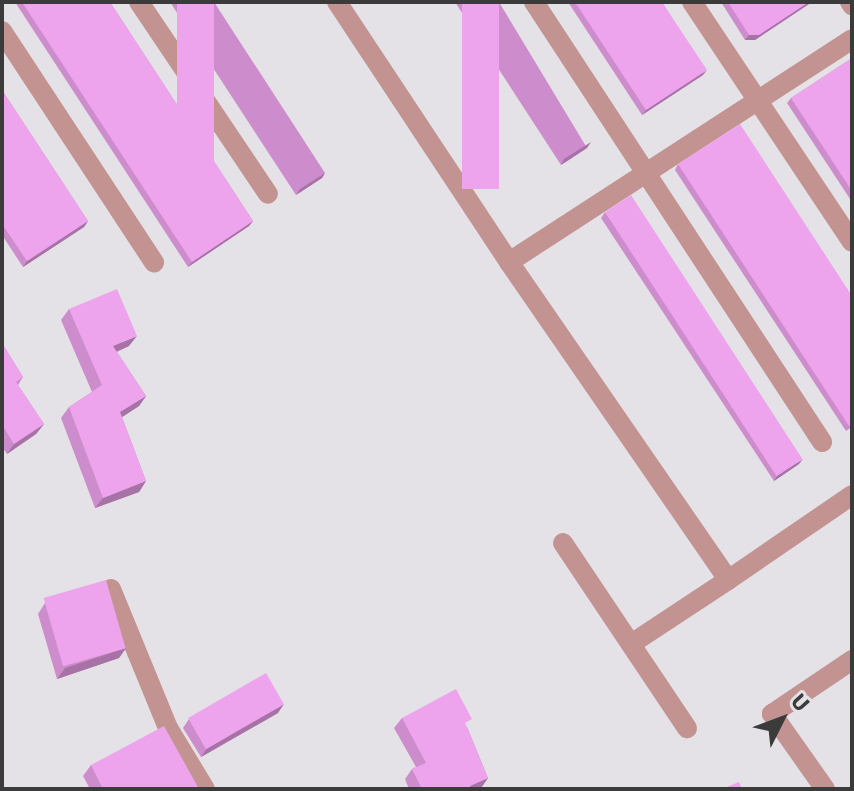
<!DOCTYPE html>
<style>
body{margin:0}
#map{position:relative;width:854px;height:791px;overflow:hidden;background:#e4e2e6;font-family:Signika,sans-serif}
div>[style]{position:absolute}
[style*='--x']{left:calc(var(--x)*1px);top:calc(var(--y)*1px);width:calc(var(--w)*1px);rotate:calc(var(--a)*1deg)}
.minor>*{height:20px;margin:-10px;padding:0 10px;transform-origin:10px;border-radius:10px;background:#c29391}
.wall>*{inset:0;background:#cd8dcc}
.shaded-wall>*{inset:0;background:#a773a6}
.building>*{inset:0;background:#eea4ed;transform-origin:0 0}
span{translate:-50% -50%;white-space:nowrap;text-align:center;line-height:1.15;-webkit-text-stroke:6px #e4e2e6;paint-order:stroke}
.frame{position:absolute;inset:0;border:4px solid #3b3b3c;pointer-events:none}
.north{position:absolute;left:742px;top:679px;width:80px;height:80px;-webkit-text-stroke:6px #e4e2e6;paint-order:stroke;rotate:48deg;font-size:22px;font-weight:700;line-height:32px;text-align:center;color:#3b3b3c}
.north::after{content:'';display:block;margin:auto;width:28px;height:36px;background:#3b3b3c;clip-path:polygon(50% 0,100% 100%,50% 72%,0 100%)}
</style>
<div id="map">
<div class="minor">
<div style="--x:139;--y:2;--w:231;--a:56.1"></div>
<div style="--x:337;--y:2;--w:312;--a:56.5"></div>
<div style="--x:509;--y:262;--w:386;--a:55.4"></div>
<div style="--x:728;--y:580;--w:150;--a:-34.4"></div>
<div style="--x:534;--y:2;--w:526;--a:56.79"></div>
<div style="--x:692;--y:2;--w:288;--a:56.3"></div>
<div style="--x:850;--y:2;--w:4;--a:56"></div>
<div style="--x:2;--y:31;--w:277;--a:56.7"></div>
<div style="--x:509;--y:262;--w:409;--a:-33"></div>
<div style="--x:563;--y:543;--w:223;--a:56.2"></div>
<div style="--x:111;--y:589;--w:150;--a:67.7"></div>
<div style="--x:168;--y:728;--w:71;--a:58.8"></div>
<div style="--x:631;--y:644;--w:116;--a:-33.4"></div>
<div style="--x:825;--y:789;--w:92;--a:-125.2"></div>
<div style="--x:772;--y:714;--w:97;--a:-34"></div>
</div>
<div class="wall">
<div style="clip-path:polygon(15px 2px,110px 2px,253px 221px,249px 226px,188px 267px)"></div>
<div style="clip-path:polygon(170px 2px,214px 2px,325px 173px,322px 178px,296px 195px)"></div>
<div style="clip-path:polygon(455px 2px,499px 2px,587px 148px,561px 165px)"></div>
<div style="clip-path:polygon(568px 2px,662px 2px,703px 75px,642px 115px)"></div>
<div style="clip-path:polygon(721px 2px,811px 2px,809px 4px,755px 40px,745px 40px)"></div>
<div style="clip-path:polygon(852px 58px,852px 202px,787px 103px,791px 98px)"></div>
<div style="clip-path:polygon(2px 90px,88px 221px,84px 227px,23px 267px,2px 235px)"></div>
<div style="clip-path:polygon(678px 164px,852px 296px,852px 427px,846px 431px,675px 170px)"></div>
<div style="clip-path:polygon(605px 212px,799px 464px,774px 481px,601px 218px)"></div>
<div style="clip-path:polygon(69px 309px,129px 346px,117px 352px,146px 396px,139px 406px,122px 417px,146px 481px,139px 492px,95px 508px,61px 418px,69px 407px,92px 392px,61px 320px)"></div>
<div style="clip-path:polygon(2px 343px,23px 377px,18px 385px,44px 424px,36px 434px,7px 454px,2px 447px)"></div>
<div style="clip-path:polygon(45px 603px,126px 648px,119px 658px,57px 679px,38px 614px)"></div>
<div style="clip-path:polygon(278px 713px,201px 757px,183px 728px,189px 719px)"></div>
<div style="clip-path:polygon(402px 718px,467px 727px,488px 778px,481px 788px,409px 789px,405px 779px,412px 769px,416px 767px,394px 728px)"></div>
<div style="clip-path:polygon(91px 765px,199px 789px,90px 789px,83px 776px)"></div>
</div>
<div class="shaded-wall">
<div style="clip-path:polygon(809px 2px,811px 2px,809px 4px,755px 40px,745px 40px,749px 35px)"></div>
<div style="clip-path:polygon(707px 70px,703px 75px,642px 115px,646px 110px)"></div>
<div style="clip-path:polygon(591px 142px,587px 148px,561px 165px,564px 159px)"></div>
<div style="clip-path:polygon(325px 173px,322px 178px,296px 195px,300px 189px)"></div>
<div style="clip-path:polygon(88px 221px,84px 227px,23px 267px,27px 261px)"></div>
<div style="clip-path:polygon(253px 221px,249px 226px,188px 267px,192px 262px)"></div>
<div style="clip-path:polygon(137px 336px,129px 346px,106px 356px,113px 346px)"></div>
<div style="clip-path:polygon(146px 396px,139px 406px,113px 423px,120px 412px)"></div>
<div style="clip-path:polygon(44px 424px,36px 434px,7px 454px,14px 444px)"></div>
<div style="clip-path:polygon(803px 459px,799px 464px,774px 481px,777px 476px)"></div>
<div style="clip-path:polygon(146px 481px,139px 492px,95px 508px,103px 498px)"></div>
<div style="clip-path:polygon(126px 648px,119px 658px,57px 679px,65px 668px)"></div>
<div style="clip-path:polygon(284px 704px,278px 713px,201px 757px,207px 748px)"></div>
<div style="clip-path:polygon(488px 778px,481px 788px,467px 789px,470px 786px)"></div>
</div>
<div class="building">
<div style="clip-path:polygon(22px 2px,110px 2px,253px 221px,192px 262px)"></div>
<div style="left:177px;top:2px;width:37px;height:224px"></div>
<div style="left:462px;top:2px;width:37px;height:187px"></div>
<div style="clip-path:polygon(575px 2px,662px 2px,707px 70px,646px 110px)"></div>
<div style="clip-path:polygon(728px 2px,809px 2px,759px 35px,749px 35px)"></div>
<div style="clip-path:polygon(852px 58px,852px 191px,791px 98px)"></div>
<div style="clip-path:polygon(2px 90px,88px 221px,27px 261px,2px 224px)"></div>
<div style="clip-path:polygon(740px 124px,852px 296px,852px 424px,849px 426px,678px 164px)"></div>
<div style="left:631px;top:195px;width:315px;height:31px;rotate:57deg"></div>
<div style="clip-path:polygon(117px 289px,137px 336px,113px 346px,146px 396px,120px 412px,146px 481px,103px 498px,69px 407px,102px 385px,69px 309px)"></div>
<div style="clip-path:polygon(2px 343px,23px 377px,16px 382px,44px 424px,14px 444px,2px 425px)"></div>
<div style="left:106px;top:580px;width:71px;height:65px;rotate:74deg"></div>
<div style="left:266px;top:673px;width:36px;height:90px;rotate:60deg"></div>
<div style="clip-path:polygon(456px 689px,472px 719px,465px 723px,488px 778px,470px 786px,471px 789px,422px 789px,412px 769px,426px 763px,402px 718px)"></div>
<div style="clip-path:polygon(164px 726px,199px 789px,103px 789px,91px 765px)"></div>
<div style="clip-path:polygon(739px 782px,742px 789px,722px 789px)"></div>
</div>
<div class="frame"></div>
<div class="north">U</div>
</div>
